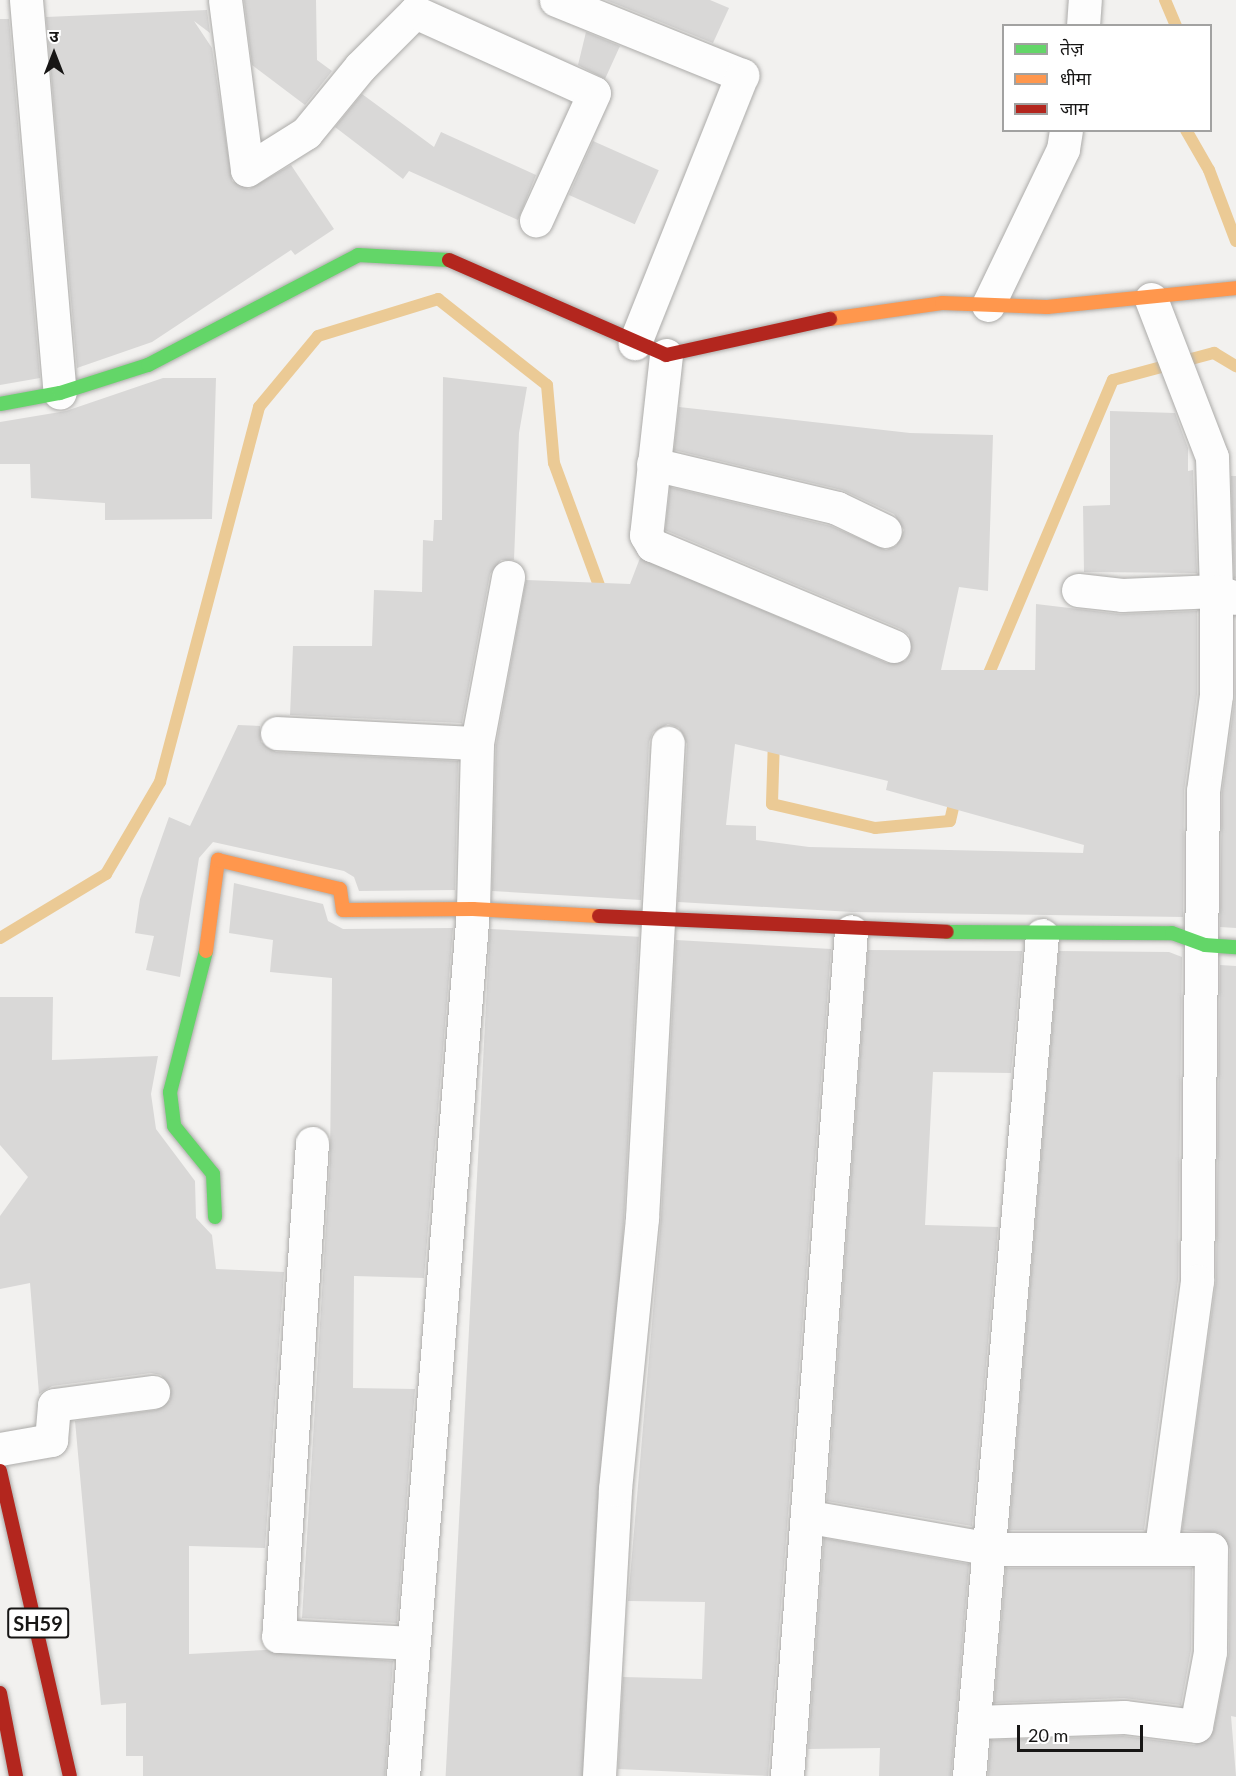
<!DOCTYPE html>
<meta charset="utf-8">
<style>
body{margin:0}
#map{position:relative;width:1236px;height:1776px;overflow:hidden;background:#f2f1ef;font-family:Lato,"Noto Sans Devanagari",sans-serif}
div>[style]{position:absolute}
[style*='--x']{left:calc(var(--x)*1px);top:calc(var(--y)*1px);width:calc(var(--w)*1px);rotate:calc(var(--a)*1deg)}
.stream>*{height:12px;margin:-6px;padding:0 6px;transform-origin:6px;border-radius:6px;background:#ebca95}
.building>*{inset:0;background:#d9d8d7;transform-origin:0 0}
.roads{filter:drop-shadow(0 0 2px #acaba9) drop-shadow(0 0 2px #acaba9)}
.street>*{height:33px;margin:-16.5px;padding:0 16.5px;transform-origin:16.5px;border-radius:16.5px;background:#fdfdfd}
.fast>*{height:14px;margin:-7px;padding:0 7px;transform-origin:7px;border-radius:7px;background:#63d668}
.slow>*{height:14px;margin:-7px;padding:0 7px;transform-origin:7px;border-radius:7px;background:#ff974d}
.jam>*{height:14px;margin:-7px;padding:0 7px;transform-origin:7px;border-radius:7px;background:#b3261e}
span{translate:-50% -50%;white-space:nowrap;text-align:center;line-height:1.15;-webkit-text-stroke:4.5px #fff;paint-order:stroke}
.shield-label span{padding:2px 4px;background:#fff;border:2px solid;border-radius:4px;-webkit-text-stroke-width:0}
.shield-label{font-size:20px;color:#171615;font-weight:700}
.legend{position:absolute;left:1002px;top:24px;width:210px;height:108px;box-sizing:border-box;background:#fff;border:2px solid #a2a2a1;margin:0;padding:8px 10px;list-style:none;font-size:18px;color:#171615}
.legend li{display:flex;align-items:center;gap:12px;height:30px}
.legend b{width:30px;border:2px solid #a2a2a1}
.north{position:absolute;left:24px;top:24px;width:60px;height:60px;-webkit-text-stroke:4px #fff;paint-order:stroke;rotate:0deg;font-size:16px;font-weight:700;line-height:24px;text-align:center;color:#171615}
.north::after{content:'';display:block;margin:auto;width:21px;height:27px;background:#171615;clip-path:polygon(50% 0,100% 100%,50% 72%,0 100%)}
.scale{position:absolute;left:1017px;top:1725px;width:126px;height:27px;box-sizing:border-box;border:3px solid #171615;border-top:0;padding-left:8px;font-size:18px;line-height:21px;white-space:nowrap;color:#171615;-webkit-text-stroke:4px #fff;paint-order:stroke}
</style>
<div id="map">
<div class="stream">
<div style="--x:1165;--y:0;--w:28;--a:67"></div>
<div style="--x:1186;--y:130;--w:46;--a:60.1"></div>
<div style="--x:1209;--y:170;--w:76;--a:69.2"></div>
<div style="--x:984;--y:685;--w:331;--a:-67.1"></div>
<div style="--x:1113;--y:380;--w:105;--a:-15"></div>
<div style="--x:1214;--y:353;--w:26;--a:31"></div>
<div style="--x:774;--y:739;--w:65;--a:91.8"></div>
<div style="--x:772;--y:804;--w:106;--a:13.1"></div>
<div style="--x:875;--y:828;--w:75;--a:-5.3"></div>
<div style="--x:950;--y:821;--w:28;--a:-77"></div>
<div style="--x:0;--y:938;--w:124;--a:-31.1"></div>
<div style="--x:106;--y:874;--w:107;--a:-59.6"></div>
<div style="--x:160;--y:782;--w:388;--a:-75.2"></div>
<div style="--x:259;--y:407;--w:92;--a:-50.3"></div>
<div style="--x:318;--y:336;--w:126;--a:-17.1"></div>
<div style="--x:438;--y:299;--w:139;--a:38.3"></div>
<div style="--x:547;--y:385;--w:78;--a:84.9"></div>
<div style="--x:554;--y:463;--w:145;--a:69.8"></div>
</div>
<div class="building">
<div style="clip-path:polygon(244px 0,316px 0,317px 60px,332px 71px,305px 105px,252px 65px)"></div>
<div style="clip-path:polygon(606px 0,710px 0,729px 8px,713px 43px)"></div>
<div style="clip-path:polygon(207px 10px,210px 33px,194px 21px,212px 48px,232px 181px,249px 189px,291px 165px,334px 229px,295px 255px,291px 250px,152px 342px,77px 368px,46px 17px)"></div>
<div style="clip-path:polygon(0 19px,9px 19px,40px 378px,0 385px)"></div>
<div style="clip-path:polygon(586px 32px,620px 46px,605px 79px,578px 65px)"></div>
<div style="clip-path:polygon(362px 94px,434px 147px,441px 132px,536px 175px,518px 220px,409px 171px,403px 179px,335px 127px)"></div>
<div style="left:593px;top:141px;width:72px;height:59px;rotate:24deg"></div>
<div style="clip-path:polygon(443px 377px,527px 387px,519px 433px,514px 560px,501px 560px,490px 574px,462px 723px,290px 715px,293px 646px,372px 646px,374px 590px,422px 592px,423px 540px,433px 541px,434px 520px,442px 520px)"></div>
<div style="clip-path:polygon(163px 378px,216px 378px,212px 519px,105px 520px,105px 503px,31px 498px,30px 464px,0 464px,0 422px,66px 411px)"></div>
<div style="clip-path:polygon(evenodd,679px 407px,910px 433px,993px 435px,988px 591px,959px 587px,941px 670px,1035px 670px,1036px 604px,1120px 614px,1197px 611px,1197px 694px,1184px 791px,1183px 917px,852px 912px,678px 902px,687px 744px,679px 728px,668px 724px,653px 732px,649px 742px,641px 900px,492px 891px,496px 745px,526px 580px,630px 584px,640px 558px,887px 663px,905px 661px,911px 653px,909px 635px,901px 629px,665px 530px,670px 487px,831px 526px,886px 550px,896px 546px,904px 530px,894px 514px,842px 490px,674px 450px,679px 407px,735px 744px,888px 781px,886px 790px,1084px 845px,1083px 853px,809px 847px,756px 840px,756px 826px,726px 825px,735px 744px)"></div>
<div style="clip-path:polygon(1110px 411px,1175px 413px,1188px 448px,1188px 471px,1193px 470px,1197px 573px,1084px 572px,1083px 506px,1110px 505px)"></div>
<div style="clip-path:polygon(1231px 476px,1236px 476px,1236px 578px,1234px 578px)"></div>
<div style="clip-path:polygon(1236px 616px,1236px 928px,1220px 927px,1222px 792px,1235px 697px)"></div>
<div style="clip-path:polygon(238px 725px,260px 726px,261px 742px,276px 752px,458px 761px,455px 890px,359px 891px,354px 877px,344px 871px,213px 842px,199px 858px,180px 977px,146px 970px,154px 936px,135px 933px,140px 899px,169px 817px,190px 826px)"></div>
<div style="clip-path:polygon(234px 883px,323px 904px,328px 921px,343px 929px,453px 928px,424px 1278px,354px 1276px,353px 1388px,415px 1389px,397px 1623px,302px 1618px,330px 1162px,332px 978px,270px 972px,273px 940px,229px 933px)"></div>
<div style="left:490px;top:929px;width:149px;height:850px;rotate:3deg"></div>
<div style="clip-path:polygon(676px 940px,831px 949px,768px 1776px,618px 1769px,623px 1677px,702px 1679px,705px 1602px,628px 1601px,661px 1219px)"></div>
<div style="clip-path:polygon(868px 950px,1022px 951px,1011px 1073px,933px 1072px,925px 1225px,998px 1227px,972px 1526px,827px 1501px)"></div>
<div style="clip-path:polygon(1059px 951px,1169px 952px,1182px 957px,1178px 1280px,1144px 1530px,1009px 1530px)"></div>
<div style="clip-path:polygon(1220px 965px,1236px 966px,1236px 1717px,1231px 1716px,1236px 1776px,988px 1776px,991px 1740px,1123px 1736px,1194px 1745px,1210px 1738px,1214px 1729px,1229px 1652px,1230px 1549px,1220px 1533px,1182px 1530px,1216px 1281px)"></div>
<div style="clip-path:polygon(0 997px,53px 997px,52px 1060px,158px 1056px,151px 1094px,156px 1129px,195px 1181px,196px 1218px,212px 1235px,216px 1269px,284px 1272px,265px 1548px,189px 1546px,189px 1654px,266px 1650px,393px 1661px,385px 1776px,143px 1776px,143px 1756px,126px 1756px,126px 1703px,101px 1705px,75px 1421px,156px 1410px,170px 1400px,171px 1389px,161px 1375px,151px 1373px,52px 1386px,39px 1394px,30px 1283px,0 1289px,0 1216px,28px 1177px,0 1145px)"></div>
<div style="clip-path:polygon(824px 1538px,969px 1564px,951px 1776px,879px 1776px,880px 1748px,808px 1749px)"></div>
<div style="clip-path:polygon(1006px 1568px,1192px 1568px,1191px 1650px,1181px 1705px,1124px 1698px,994px 1703px)"></div>
</div>
<div class="roads">
<div class="street">
<div style="--x:26;--y:0;--w:394;--a:85.1"></div>
<div style="--x:225;--y:0;--w:171;--a:82.6"></div>
<div style="--x:247;--y:170;--w:70;--a:-32.1"></div>
<div style="--x:306;--y:133;--w:85;--a:-50.7"></div>
<div style="--x:360;--y:67;--w:78;--a:-45"></div>
<div style="--x:415;--y:12;--w:196;--a:24.3"></div>
<div style="--x:594;--y:93;--w:140;--a:114.5"></div>
<div style="--x:556;--y:0;--w:201;--a:22"></div>
<div style="--x:742;--y:75;--w:289;--a:111.8"></div>
<div style="--x:1083;--y:26;--w:26;--a:-86"></div>
<div style="--x:1151;--y:299;--w:169;--a:68.9"></div>
<div style="--x:1212;--y:457;--w:134;--a:88.3"></div>
<div style="--x:1216;--y:591;--w:104;--a:90"></div>
<div style="--x:1216;--y:695;--w:97;--a:97.7"></div>
<div style="--x:1203;--y:791;--w:490;--a:90.7"></div>
<div style="--x:1197;--y:1281;--w:269;--a:97.7"></div>
<div style="--x:988;--y:305;--w:173;--a:-64.3"></div>
<div style="--x:1063;--y:149;--w:19;--a:-81"></div>
<div style="--x:666;--y:355;--w:181;--a:96.3"></div>
<div style="--x:646;--y:535;--w:12;--a:59"></div>
<div style="--x:652;--y:545;--w:262;--a:22.7"></div>
<div style="--x:653;--y:464;--w:189;--a:13.4"></div>
<div style="--x:837;--y:508;--w:53;--a:25.6"></div>
<div style="--x:1078;--y:590;--w:44;--a:6.5"></div>
<div style="--x:1122;--y:595;--w:94;--a:-2.4"></div>
<div style="--x:1216;--y:591;--w:21;--a:19"></div>
<div style="--x:277;--y:733;--w:200;--a:2.9"></div>
<div style="--x:312;--y:1143;--w:494;--a:93.9"></div>
<div style="--x:278;--y:1636;--w:133;--a:3"></div>
<div style="--x:0;--y:1449;--w:52;--a:-10"></div>
<div style="--x:51;--y:1440;--w:35;--a:-85"></div>
<div style="--x:54;--y:1405;--w:100;--a:-7.5"></div>
<div style="--x:810;--y:1517;--w:185;--a:10"></div>
<div style="--x:992;--y:1549;--w:219;--a:0"></div>
<div style="--x:1211;--y:1549;--w:103;--a:90.6"></div>
<div style="--x:1210;--y:1652;--w:75;--a:100.7"></div>
<div style="--x:1196;--y:1726;--w:73;--a:-172.9"></div>
<div style="--x:1124;--y:1717;--w:149;--a:178.1"></div>
<div style="--x:403;--y:1776;--w:870;--a:-85.38"></div>
<div style="--x:473;--y:909;--w:166;--a:-88.6"></div>
<div style="--x:477;--y:743;--w:169;--a:-79.4"></div>
<div style="--x:599;--y:1776;--w:287;--a:-86.8"></div>
<div style="--x:615;--y:1489;--w:272;--a:-84.3"></div>
<div style="--x:642;--y:1218;--w:476;--a:-86.9"></div>
<div style="--x:787;--y:1776;--w:847;--a:-85.67"></div>
<div style="--x:969;--y:1776;--w:844;--a:-85.04"></div>
</div>
<div class="fast">
<div style="--x:0;--y:404;--w:61;--a:-10.4"></div>
<div style="--x:60;--y:393;--w:92;--a:-17.7"></div>
<div style="--x:148;--y:365;--w:237;--a:-27.6"></div>
<div style="--x:358;--y:255;--w:91;--a:3.1"></div>
<div style="--x:947;--y:932;--w:225;--a:0.3"></div>
<div style="--x:1172;--y:933;--w:35;--a:20"></div>
<div style="--x:1205;--y:945;--w:31;--a:4"></div>
<div style="--x:206;--y:951;--w:146;--a:104.3"></div>
<div style="--x:170;--y:1092;--w:34;--a:83"></div>
<div style="--x:174;--y:1126;--w:62;--a:50.9"></div>
<div style="--x:213;--y:1174;--w:43;--a:87.3"></div>
</div>
<div class="slow">
<div style="--x:830;--y:319;--w:113;--a:-8.1"></div>
<div style="--x:942;--y:303;--w:105;--a:2.2"></div>
<div style="--x:1047;--y:307;--w:190;--a:-5.7"></div>
<div style="--x:206;--y:951;--w:92;--a:-82.5"></div>
<div style="--x:218;--y:860;--w:125;--a:13.4"></div>
<div style="--x:340;--y:889;--w:21;--a:82"></div>
<div style="--x:343;--y:910;--w:130;--a:-0.4"></div>
<div style="--x:473;--y:909;--w:126;--a:3.2"></div>
</div>
<div class="jam">
<div style="--x:449;--y:260;--w:237;--a:23.6"></div>
<div style="--x:666;--y:355;--w:168;--a:-12.4"></div>
<div style="--x:599;--y:916;--w:348;--a:2.6"></div>
<div style="--x:0;--y:1471;--w:313;--a:77.1"></div>
<div style="--x:0;--y:1693;--w:85;--a:79.1"></div>
</div>
</div>
<div class="shield-label">
<span style="left:38px;top:1623px">SH59</span>
</div>
<ul class="legend">
<li><b style="height:8px;background:#63d668"></b>तेज़</li>
<li><b style="height:8px;background:#ff974d"></b>धीमा</li>
<li><b style="height:8px;background:#b3261e"></b>जाम</li>
</ul>
<div class="north">उ</div>
<div class="scale">20 m</div>
</div>
